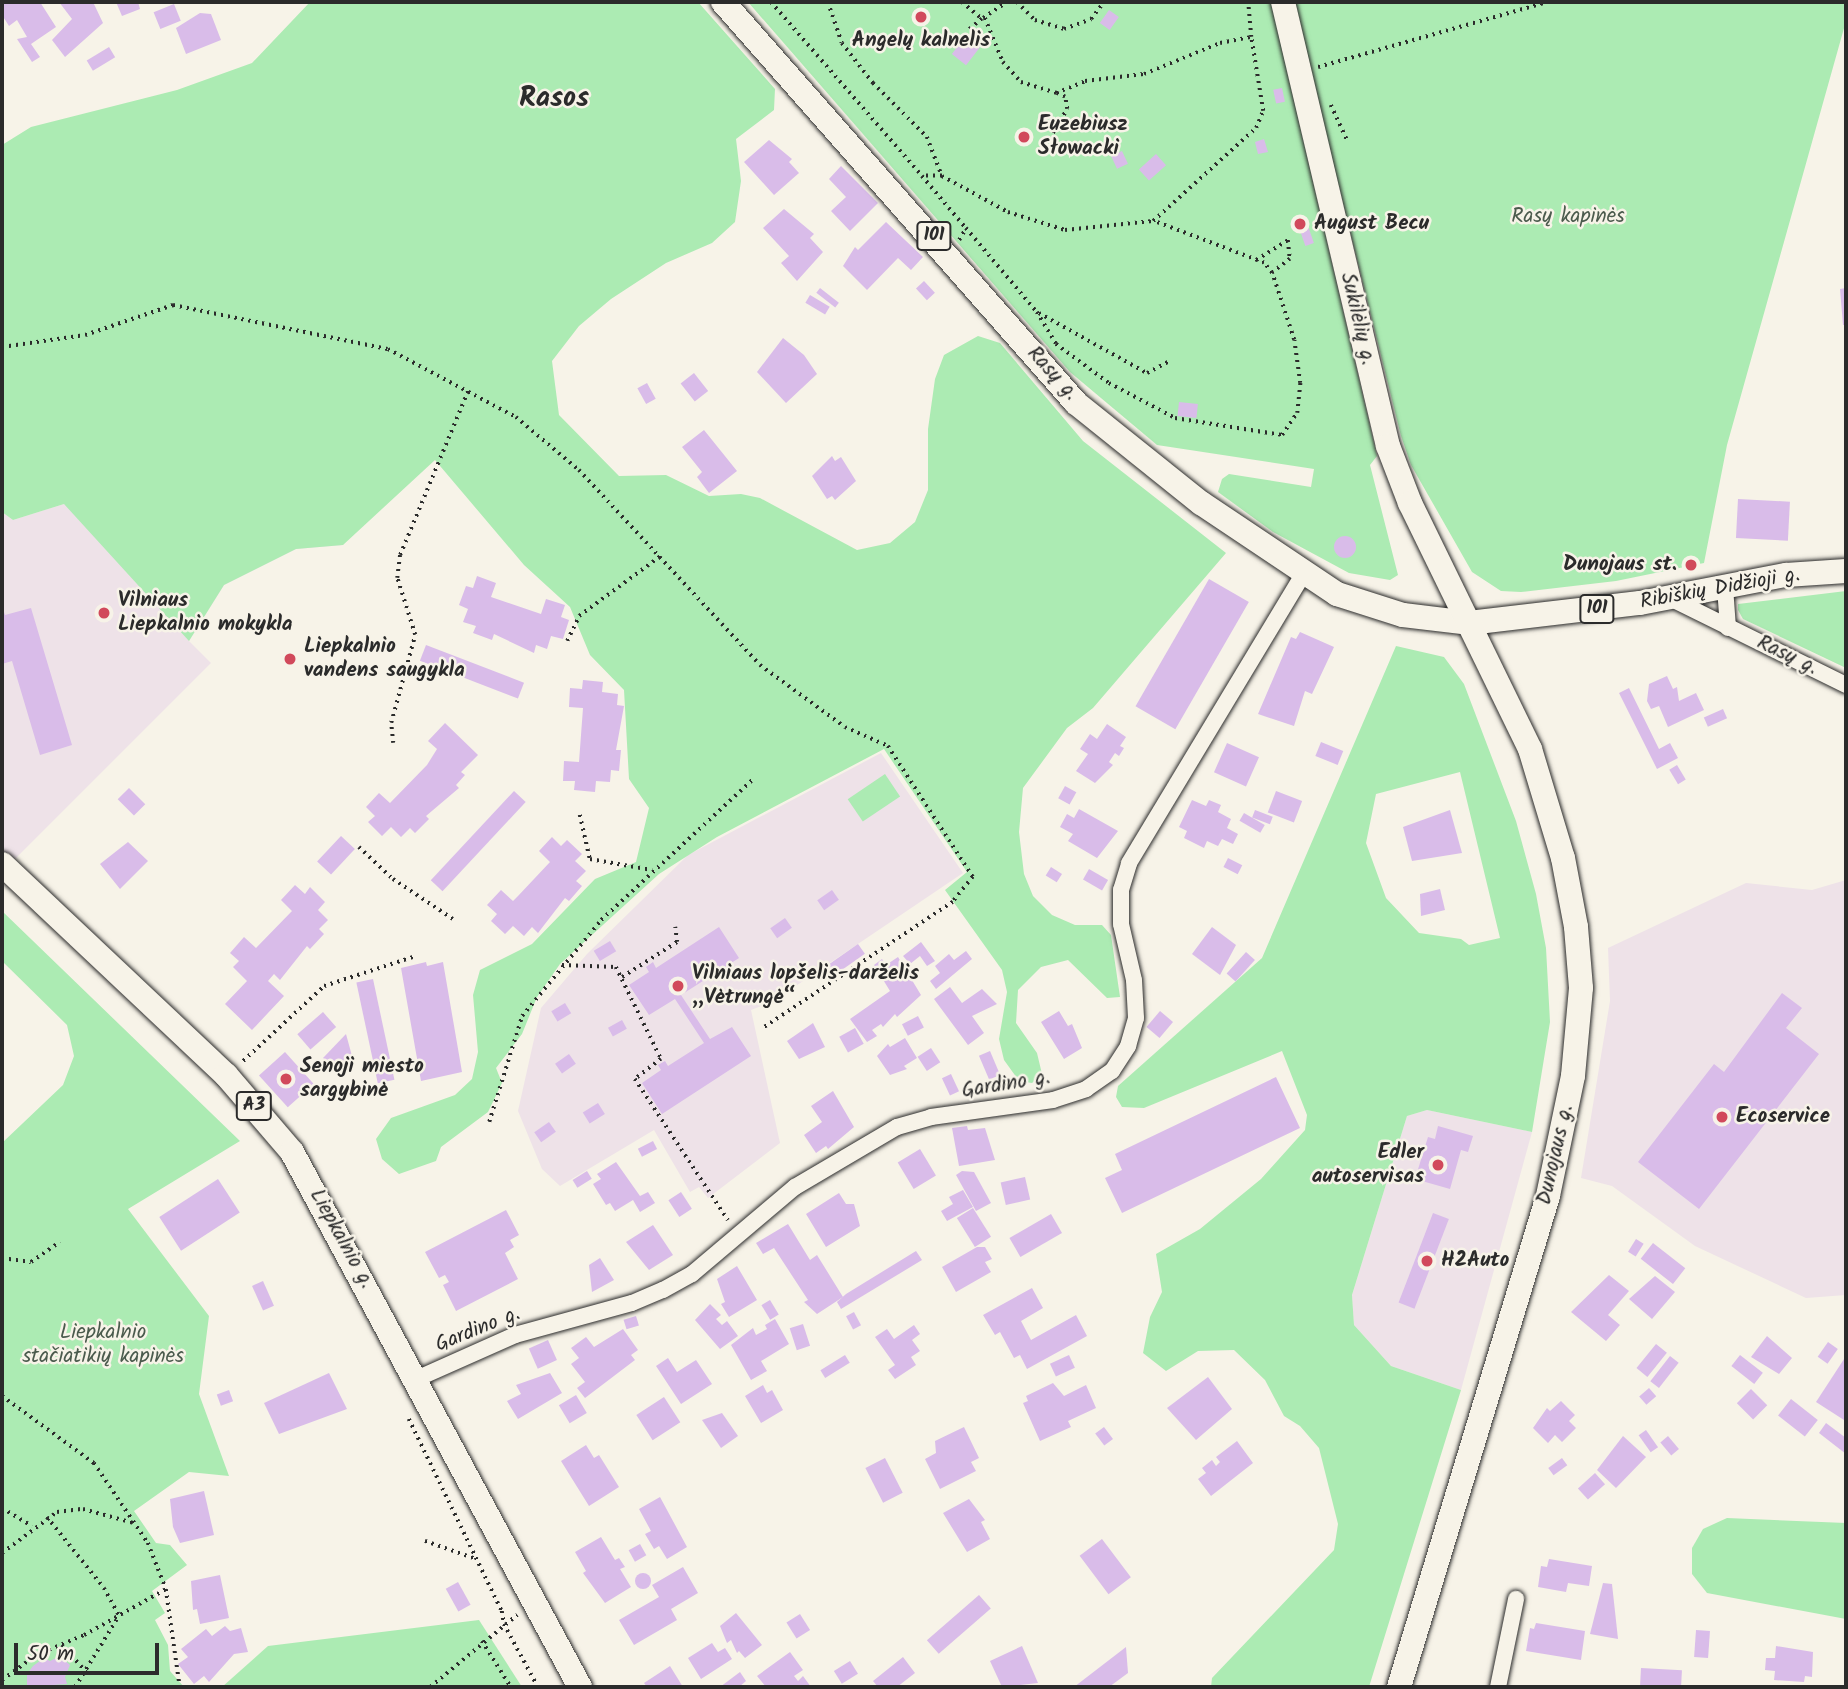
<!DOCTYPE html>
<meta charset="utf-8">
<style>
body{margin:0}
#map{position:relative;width:1848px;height:1689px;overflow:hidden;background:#f7f3e8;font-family:Kalam,sans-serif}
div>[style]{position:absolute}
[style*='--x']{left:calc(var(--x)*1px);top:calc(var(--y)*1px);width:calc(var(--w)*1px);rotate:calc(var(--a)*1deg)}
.built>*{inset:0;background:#eee2e8}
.green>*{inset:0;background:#acebb3;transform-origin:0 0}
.building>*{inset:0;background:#d9bce9;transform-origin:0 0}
.round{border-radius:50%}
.path>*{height:3.5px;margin-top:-1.75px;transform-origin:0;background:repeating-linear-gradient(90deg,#2b2b2b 0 2px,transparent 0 7px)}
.roads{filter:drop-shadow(0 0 2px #2b2b2b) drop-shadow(0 0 2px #2b2b2b)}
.street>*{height:16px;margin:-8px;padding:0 8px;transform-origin:8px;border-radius:8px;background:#f7f3e8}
.primary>*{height:24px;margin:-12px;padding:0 12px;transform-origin:12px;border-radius:12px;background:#f7f3e8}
.dots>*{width:19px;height:19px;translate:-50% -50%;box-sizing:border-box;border:4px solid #f7f3e8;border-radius:50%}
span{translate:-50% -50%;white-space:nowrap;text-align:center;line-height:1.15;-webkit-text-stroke:5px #f7f3e8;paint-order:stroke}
.shield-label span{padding:2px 5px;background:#f7f3e8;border:2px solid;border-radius:5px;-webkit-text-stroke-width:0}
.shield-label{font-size:19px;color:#2b2b2b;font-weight:700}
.poi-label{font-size:21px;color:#2b2b2b;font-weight:700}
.left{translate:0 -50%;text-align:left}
.right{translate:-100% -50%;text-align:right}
.park-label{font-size:21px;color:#4b5b4d}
.street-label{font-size:21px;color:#2b2b2b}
.district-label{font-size:28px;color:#2b2b2b;font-weight:700}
.frame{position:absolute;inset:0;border:4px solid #2b2b2b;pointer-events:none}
.scale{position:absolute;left:14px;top:1643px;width:145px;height:32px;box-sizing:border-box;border:4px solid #2b2b2b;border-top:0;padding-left:9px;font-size:21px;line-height:24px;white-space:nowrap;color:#2b2b2b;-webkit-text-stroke:5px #f7f3e8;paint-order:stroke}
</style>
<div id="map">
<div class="built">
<div style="clip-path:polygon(64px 504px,343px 545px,296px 549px,224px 585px,189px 641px,211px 663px,13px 861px,2px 850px,2px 512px,13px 520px)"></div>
<div style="clip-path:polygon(881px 753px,963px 873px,772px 1002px,751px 1010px,780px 1143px,708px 1198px,699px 1187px,690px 1192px,654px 1130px,560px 1186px,542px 1169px,518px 1111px,541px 1008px,587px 954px,688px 855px)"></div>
<div style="clip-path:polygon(1846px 880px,1846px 1295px,1806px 1298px,1695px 1246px,1612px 1186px,1581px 1178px,1610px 1001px,1608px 948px,1746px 883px,1812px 890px)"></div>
<div style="clip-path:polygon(1427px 1110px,1532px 1132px,1461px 1390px,1391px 1366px,1354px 1325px,1352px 1295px,1407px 1116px)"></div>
</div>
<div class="green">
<div style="clip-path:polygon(310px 2px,698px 2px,775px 89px,774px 110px,736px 139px,741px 181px,735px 222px,712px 243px,666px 263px,611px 299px,579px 326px,552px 361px,559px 415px,619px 476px,666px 475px,709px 496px,741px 494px,760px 498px,857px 550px,890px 543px,915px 522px,928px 490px,928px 429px,935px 379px,944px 355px,978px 336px,1000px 343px,1083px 441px,1226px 553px,1093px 708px,1067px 728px,1023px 788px,1019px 832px,1024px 874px,1033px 896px,1052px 915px,1075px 925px,1102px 925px,1111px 935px,1120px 997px,1107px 998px,1068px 960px,1041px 967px,1018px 990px,1016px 1023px,1037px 1053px,1042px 1074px,1032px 1083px,1019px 1081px,1004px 1060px,999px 1039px,1007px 992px,1002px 970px,945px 890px,967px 872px,884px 749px,717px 837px,659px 874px,560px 964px,537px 997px,522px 1034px,496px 1068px,502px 1083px,488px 1112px,441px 1147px,436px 1161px,399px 1174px,382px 1159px,376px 1139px,391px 1118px,455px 1095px,472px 1079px,478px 1052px,473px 995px,480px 970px,532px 944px,595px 879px,636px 862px,649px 808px,629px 779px,624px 690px,590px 655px,570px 607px,524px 565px,435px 460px,343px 545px,296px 549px,224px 585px,189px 641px,64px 504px,13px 520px,2px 512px,2px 145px,31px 127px,177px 90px,252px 63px)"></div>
<div style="clip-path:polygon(748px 2px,1271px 2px,1377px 456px,1370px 465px,1398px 575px,1390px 580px,1349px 573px,1273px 532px,1218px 492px,1222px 479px,1229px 474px,1311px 487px,1314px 469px,1157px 445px,1070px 372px)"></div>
<div style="clip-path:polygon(1293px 2px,1846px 2px,1846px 21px,1727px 445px,1704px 563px,1616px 581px,1521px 592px,1501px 591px,1472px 572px,1411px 465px,1401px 436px)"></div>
<div style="clip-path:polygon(1846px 591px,1846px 668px,1743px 619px,1738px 610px,1738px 604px)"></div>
<div style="clip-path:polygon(evenodd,1396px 646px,1444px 657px,1464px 684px,1516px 821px,1536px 894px,1546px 948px,1550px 1022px,1532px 1132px,1427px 1110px,1407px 1116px,1352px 1295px,1354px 1325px,1391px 1366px,1461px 1390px,1369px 1687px,1211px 1687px,1212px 1678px,1334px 1550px,1338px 1524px,1319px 1448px,1300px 1426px,1284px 1416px,1265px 1380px,1234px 1350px,1198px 1351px,1166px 1371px,1143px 1353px,1150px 1317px,1162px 1292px,1156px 1254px,1200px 1229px,1261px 1179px,1305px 1130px,1307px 1115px,1282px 1051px,1144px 1108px,1122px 1107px,1116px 1097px,1118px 1086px,1262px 958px,1396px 646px,1460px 772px,1500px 938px,1469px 945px,1461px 939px,1419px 933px,1386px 898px,1366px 843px,1376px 794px,1460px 772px)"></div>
<div style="left:885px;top:774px;width:27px;height:45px;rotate:56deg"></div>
<div style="clip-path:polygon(2px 911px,240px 1141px,128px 1209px,209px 1316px,199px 1394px,229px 1476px,189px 1472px,134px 1511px,156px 1543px,170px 1545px,187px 1565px,152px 1591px,165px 1613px,155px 1620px,168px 1645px,170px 1671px,184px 1687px,2px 1687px,2px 1143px,63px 1085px,74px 1056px,67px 1025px,2px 961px)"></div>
<div style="clip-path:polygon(1727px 1518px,1846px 1523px,1846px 1619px,1707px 1593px,1692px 1574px,1692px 1548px,1703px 1529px)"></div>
<div style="clip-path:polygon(479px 1620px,522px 1687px,222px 1687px,268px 1646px)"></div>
</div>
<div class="building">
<div style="clip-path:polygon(4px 2px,40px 2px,56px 27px,31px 44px,40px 57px,32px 62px,17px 39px,27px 37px,17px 20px,9px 26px,2px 15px)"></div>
<div style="clip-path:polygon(59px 2px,93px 2px,103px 23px,65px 57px,52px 40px,72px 19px)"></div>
<div style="clip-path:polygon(116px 2px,138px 2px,140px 9px,122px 16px)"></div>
<div style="left:174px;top:4px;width:18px;height:22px;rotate:68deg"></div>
<div style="left:1109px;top:10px;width:12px;height:16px;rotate:35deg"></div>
<div style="clip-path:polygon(200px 13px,211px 14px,221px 40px,186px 54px,176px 28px)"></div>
<div style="left:966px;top:36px;width:18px;height:23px;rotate:38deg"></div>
<div style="left:109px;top:47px;width:12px;height:26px;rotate:59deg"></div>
<div style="left:1282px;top:88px;width:14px;height:9px;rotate:78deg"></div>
<div style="clip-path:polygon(1264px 139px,1268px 152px,1258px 154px,1255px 142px)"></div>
<div style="clip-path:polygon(769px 140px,792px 159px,789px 162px,799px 173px,774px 195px,744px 162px)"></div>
<div style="left:1122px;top:151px;width:14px;height:12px;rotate:65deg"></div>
<div style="left:1156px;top:154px;width:15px;height:23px;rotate:48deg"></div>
<div style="clip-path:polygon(841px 166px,878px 203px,850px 231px,831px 211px,846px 197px,829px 179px)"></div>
<div style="clip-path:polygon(784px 209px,814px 234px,810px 238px,823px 252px,797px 281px,781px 263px,789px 256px,763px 228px)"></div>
<div style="clip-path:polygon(886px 222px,923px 257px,911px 270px,898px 258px,867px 290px,843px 266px,855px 247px,858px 250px)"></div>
<div style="left:1308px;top:226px;width:18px;height:9px;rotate:71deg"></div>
<div style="left:924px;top:281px;width:16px;height:11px;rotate:47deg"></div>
<div style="left:820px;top:288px;width:24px;height:6px;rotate:38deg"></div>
<div style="clip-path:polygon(1846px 288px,1846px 325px,1843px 325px,1840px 289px)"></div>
<div style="left:810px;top:295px;width:23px;height:9px;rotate:31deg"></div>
<div style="clip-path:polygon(783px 338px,804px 355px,817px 374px,786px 403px,757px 372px)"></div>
<div style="left:694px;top:373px;width:23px;height:17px;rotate:52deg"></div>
<div style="left:647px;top:383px;width:18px;height:11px;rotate:61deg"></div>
<div style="left:1179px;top:402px;width:19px;height:14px;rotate:6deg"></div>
<div style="clip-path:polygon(704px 430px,737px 471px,709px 493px,697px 477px,702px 472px,682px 447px)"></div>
<div style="clip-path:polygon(832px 456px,835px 461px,841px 457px,856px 481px,835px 500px,832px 496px,827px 499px,812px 476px)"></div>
<div style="left:1738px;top:499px;width:52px;height:39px;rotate:3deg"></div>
<div class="round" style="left:1334px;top:536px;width:22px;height:22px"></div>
<div style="clip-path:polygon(477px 576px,496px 583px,491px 597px,541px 614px,546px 599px,565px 605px,561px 617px,569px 620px,563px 639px,551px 636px,547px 649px,536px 645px,534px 653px,494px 634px,492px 640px,473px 633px,476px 626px,463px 622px,468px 609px,459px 605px,466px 586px,473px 588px)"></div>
<div style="left:1209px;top:579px;width:46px;height:147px;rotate:30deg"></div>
<div style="clip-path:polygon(2px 606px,5px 615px,31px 608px,72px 745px,40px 755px,12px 661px,2px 664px)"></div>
<div style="clip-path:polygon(1300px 632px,1334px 647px,1312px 694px,1305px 691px,1294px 726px,1258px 714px,1291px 637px,1296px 639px)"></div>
<div style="left:426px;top:645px;width:105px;height:17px;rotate:21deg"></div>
<div style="clip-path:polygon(1667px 676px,1673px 689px,1677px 687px,1679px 701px,1696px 693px,1704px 710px,1668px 727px,1659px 706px,1651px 709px,1647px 701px,1649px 684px)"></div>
<div style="clip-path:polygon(583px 680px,603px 682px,602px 692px,618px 694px,617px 705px,624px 706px,616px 750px,621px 750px,619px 771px,611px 770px,610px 782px,596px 781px,595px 792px,574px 790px,575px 781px,563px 781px,564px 761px,579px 762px,583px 708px,569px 707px,570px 688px,582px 689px)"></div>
<div style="clip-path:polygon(1629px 688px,1659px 749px,1670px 743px,1678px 758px,1657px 769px,1619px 693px)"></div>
<div style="left:1723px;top:709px;width:10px;height:21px;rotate:66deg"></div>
<div style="clip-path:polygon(445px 723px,478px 755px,461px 772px,465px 775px,456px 785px,459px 788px,426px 816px,429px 819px,415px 833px,410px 828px,401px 837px,391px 827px,382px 836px,368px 822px,375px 816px,366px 807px,379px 793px,390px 803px,427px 765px,437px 749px,428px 741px)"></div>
<div style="clip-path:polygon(1107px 724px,1126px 737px,1120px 746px,1124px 748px,1119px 756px,1115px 753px,1109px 762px,1113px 765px,1095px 783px,1076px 771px,1088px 754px,1080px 749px,1090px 734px,1097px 739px)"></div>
<div style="left:1321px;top:742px;width:24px;height:15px;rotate:22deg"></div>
<div style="left:1227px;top:743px;width:35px;height:32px;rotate:24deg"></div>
<div style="left:1677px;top:765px;width:17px;height:9px;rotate:59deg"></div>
<div style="left:1065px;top:786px;width:13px;height:14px;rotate:29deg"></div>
<div style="left:129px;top:788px;width:23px;height:16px;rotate:45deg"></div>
<div style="left:514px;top:791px;width:16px;height:122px;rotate:43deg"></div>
<div style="left:1276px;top:791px;width:28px;height:23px;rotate:21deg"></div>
<div style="clip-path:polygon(1192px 800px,1206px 806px,1209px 800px,1221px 805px,1218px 812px,1231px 819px,1227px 828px,1238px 834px,1233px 844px,1222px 839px,1218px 846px,1207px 841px,1204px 848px,1184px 838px,1187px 831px,1179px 827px)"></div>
<div style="clip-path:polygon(1079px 809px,1118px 831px,1097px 858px,1068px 841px,1073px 834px,1060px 827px,1067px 814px,1074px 818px)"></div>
<div style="left:1255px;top:810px;width:19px;height:8px;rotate:21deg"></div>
<div style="clip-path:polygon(1450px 810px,1462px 853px,1412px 861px,1403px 827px)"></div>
<div style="left:1244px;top:813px;width:24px;height:9px;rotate:30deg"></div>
<div style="left:341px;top:836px;width:19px;height:35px;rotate:43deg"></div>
<div style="clip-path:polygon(552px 837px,561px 846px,567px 840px,582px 854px,575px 861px,586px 871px,576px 881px,582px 886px,569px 901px,565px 898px,538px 933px,532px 927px,524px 936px,513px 926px,505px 934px,491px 921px,497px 914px,487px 905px,501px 890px,513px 901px,518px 896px,550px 862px,539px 851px)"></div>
<div style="clip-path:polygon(128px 842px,148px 861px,120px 889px,100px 864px)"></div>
<div style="left:1228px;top:858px;width:16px;height:10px;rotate:27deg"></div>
<div style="left:1051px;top:867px;width:13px;height:10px;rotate:32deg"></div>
<div style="left:1089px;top:869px;width:22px;height:12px;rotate:30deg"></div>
<div style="clip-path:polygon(295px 885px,305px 894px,310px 887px,325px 902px,318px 910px,328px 920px,319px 929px,324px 934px,310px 949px,307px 946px,280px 980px,274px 974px,268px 981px,284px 996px,252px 1030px,225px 1004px,247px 981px,233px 967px,239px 961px,230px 953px,244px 937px,256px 948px,292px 911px,281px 900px)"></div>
<div style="clip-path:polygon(1440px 889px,1445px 910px,1421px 916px,1420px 894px)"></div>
<div style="left:832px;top:890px;width:12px;height:18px;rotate:55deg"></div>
<div style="left:785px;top:918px;width:12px;height:18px;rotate:55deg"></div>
<div style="clip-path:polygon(719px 927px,739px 958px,681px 995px,710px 1039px,732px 1027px,751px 1056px,662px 1114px,642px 1083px,661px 1070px,658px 1065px,665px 1061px,668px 1066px,704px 1043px,675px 999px,649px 1015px,629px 985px,649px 972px,646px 967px,653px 962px,656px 968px)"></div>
<div style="clip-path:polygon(1212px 927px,1236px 945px,1220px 975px,1192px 954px)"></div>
<div style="left:610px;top:941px;width:12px;height:19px;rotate:59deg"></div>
<div style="clip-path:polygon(921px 942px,935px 961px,927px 966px,920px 956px,910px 964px,903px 956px)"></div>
<div style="left:858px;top:944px;width:12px;height:45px;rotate:55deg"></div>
<div style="clip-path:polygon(966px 951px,972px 959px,936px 989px,930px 981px,940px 973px,935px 966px,949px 954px,954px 960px)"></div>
<div style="left:1246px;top:952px;width:12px;height:29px;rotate:42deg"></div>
<div style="clip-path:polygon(898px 957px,921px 995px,897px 1017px,895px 1014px,883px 1027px,881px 1024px,872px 1030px,877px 1036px,867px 1042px,850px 1019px,890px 991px,874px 965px,882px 959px,886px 965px)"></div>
<div style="clip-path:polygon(426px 962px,427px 966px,443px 962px,462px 1072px,421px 1081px,401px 968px)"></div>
<div style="left:373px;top:979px;width:103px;height:17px;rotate:78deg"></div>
<div style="clip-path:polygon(950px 987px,962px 1003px,982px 989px,997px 1004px,972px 1016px,984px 1033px,968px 1045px,934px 999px)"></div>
<div style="clip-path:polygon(1782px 993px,1802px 1008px,1786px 1028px,1819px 1054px,1699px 1209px,1638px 1162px,1714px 1064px,1724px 1072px)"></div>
<div style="left:565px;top:1003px;width:12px;height:16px;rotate:59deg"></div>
<div style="clip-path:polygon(1059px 1011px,1068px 1026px,1072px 1024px,1082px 1048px,1064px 1059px,1041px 1022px)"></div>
<div style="left:1160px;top:1011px;width:17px;height:21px;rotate:40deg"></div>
<div style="left:323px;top:1012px;width:20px;height:34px;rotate:49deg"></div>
<div style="left:918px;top:1016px;width:13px;height:18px;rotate:63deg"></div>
<div style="left:622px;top:1020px;width:10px;height:16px;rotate:61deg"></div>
<div style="clip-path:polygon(813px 1023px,825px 1047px,799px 1059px,787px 1041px)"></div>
<div style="left:855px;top:1028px;width:18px;height:18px;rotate:61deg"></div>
<div style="clip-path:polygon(346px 1034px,352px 1056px,337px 1071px,323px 1058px)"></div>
<div style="clip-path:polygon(905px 1038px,917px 1058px,904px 1066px,907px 1069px,890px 1075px,877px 1056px,888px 1044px,890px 1047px)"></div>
<div style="left:931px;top:1048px;width:17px;height:16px;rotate:57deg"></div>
<div style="left:990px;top:1051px;width:26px;height:12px;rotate:67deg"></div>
<div style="left:285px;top:1052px;width:43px;height:35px;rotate:48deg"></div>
<div style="left:569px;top:1054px;width:12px;height:17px;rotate:55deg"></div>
<div style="left:951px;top:1074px;width:19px;height:10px;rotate:65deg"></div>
<div style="clip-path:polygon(1276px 1077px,1300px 1128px,1122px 1213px,1105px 1178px,1122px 1170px,1115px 1154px)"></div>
<div style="clip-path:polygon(833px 1091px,854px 1127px,828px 1149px,826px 1146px,816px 1153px,804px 1135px,822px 1122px,811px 1106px)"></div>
<div style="left:598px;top:1103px;width:13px;height:18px;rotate:58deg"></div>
<div style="left:549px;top:1122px;width:12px;height:18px;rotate:55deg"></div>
<div style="clip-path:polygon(967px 1126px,968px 1130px,985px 1128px,995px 1160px,959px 1166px,952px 1128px)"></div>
<div style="clip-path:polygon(1438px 1126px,1473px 1136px,1468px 1152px,1461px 1150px,1450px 1189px,1415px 1179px,1428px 1137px,1435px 1139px)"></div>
<div style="left:653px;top:1141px;width:9px;height:17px;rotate:63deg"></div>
<div style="left:920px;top:1149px;width:31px;height:26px;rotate:59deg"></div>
<div style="clip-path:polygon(616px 1162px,640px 1196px,648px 1192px,655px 1203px,640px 1212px,633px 1200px,615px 1211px,610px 1203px,606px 1205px,593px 1184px,601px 1179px,597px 1174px)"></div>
<div style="left:587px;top:1171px;width:9px;height:17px;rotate:58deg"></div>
<div style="clip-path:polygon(962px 1171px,974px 1172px,991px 1203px,976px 1211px,956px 1175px)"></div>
<div style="left:1025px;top:1177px;width:23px;height:25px;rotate:77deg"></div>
<div style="left:218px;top:1179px;width:40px;height:70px;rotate:57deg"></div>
<div style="clip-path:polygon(963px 1190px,973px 1207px,947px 1221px,941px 1211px,953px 1204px,949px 1197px)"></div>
<div style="left:681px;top:1192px;width:20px;height:15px;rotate:57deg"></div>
<div style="clip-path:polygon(839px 1193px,846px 1204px,854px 1204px,860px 1226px,826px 1247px,806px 1214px)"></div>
<div style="left:973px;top:1208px;width:34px;height:19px;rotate:58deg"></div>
<div style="clip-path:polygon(506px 1210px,519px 1235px,510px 1240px,514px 1247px,505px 1253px,518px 1279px,456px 1311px,443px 1285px,449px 1282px,445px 1275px,439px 1278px,425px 1252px)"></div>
<div style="left:1433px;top:1213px;width:17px;height:96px;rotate:21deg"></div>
<div style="left:1051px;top:1214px;width:22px;height:48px;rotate:60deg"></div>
<div style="clip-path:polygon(788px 1224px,810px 1260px,817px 1255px,843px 1297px,817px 1314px,804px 1302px,808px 1300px,774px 1248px,763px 1254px,756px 1243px)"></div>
<div style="clip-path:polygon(653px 1225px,673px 1255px,649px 1270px,626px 1242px)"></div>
<div style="left:1636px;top:1239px;width:9px;height:15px;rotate:32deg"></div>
<div style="left:1653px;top:1243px;width:41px;height:20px;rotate:38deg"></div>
<div style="clip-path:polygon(977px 1247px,985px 1247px,992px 1259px,985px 1262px,991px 1272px,956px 1292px,942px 1267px)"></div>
<div style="clip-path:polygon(916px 1251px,922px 1260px,841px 1309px,837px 1302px,846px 1294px)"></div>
<div style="clip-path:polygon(600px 1258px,614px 1280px,592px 1292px,589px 1265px)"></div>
<div style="clip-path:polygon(737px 1266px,757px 1300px,729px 1317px,721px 1304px,725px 1302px,717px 1279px)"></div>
<div style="clip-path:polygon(1609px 1275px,1629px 1291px,1608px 1315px,1620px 1325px,1606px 1341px,1571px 1312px)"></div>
<div style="clip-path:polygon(1655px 1276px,1675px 1292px,1652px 1319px,1629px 1299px)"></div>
<div style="left:263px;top:1281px;width:27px;height:12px;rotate:66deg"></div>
<div style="clip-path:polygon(1032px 1288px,1043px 1308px,1021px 1321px,1031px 1340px,1076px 1315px,1087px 1336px,1027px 1369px,1020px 1355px,1014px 1358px,1000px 1332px,995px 1335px,983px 1315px)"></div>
<div style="left:770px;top:1300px;width:17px;height:10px;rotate:59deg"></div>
<div style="clip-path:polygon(710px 1304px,721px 1315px,716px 1319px,722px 1325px,727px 1321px,738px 1336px,720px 1349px,695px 1320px)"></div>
<div style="left:854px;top:1312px;width:15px;height:9px;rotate:62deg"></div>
<div style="left:636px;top:1316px;width:10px;height:13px;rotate:73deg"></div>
<div style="clip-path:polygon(775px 1319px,789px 1344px,761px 1361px,767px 1371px,751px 1380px,731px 1345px,753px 1328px,756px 1335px,767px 1329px,765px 1325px)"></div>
<div style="left:803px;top:1324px;width:23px;height:14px;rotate:72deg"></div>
<div style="clip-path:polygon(914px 1325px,920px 1334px,912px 1340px,920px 1351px,911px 1357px,916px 1365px,895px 1379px,888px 1370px,895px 1365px,875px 1337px,887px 1329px,894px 1339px)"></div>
<div style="clip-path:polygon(623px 1329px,638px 1350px,631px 1355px,635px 1360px,585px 1398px,577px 1388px,585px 1382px,571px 1364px,579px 1358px,571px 1348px,586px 1337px,594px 1347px)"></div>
<div style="clip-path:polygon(1767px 1336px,1792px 1358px,1779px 1374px,1751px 1357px)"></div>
<div style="left:548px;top:1340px;width:22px;height:21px;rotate:66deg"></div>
<div style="left:1828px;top:1342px;width:12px;height:18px;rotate:35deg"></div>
<div style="left:1656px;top:1344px;width:14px;height:31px;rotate:39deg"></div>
<div style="left:845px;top:1355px;width:9px;height:29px;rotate:58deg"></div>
<div style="left:1069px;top:1355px;width:14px;height:21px;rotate:65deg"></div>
<div style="left:1740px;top:1355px;width:29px;height:14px;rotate:38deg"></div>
<div style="left:1670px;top:1356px;width:11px;height:32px;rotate:38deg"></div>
<div style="clip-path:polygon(1846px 1356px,1846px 1416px,1844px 1420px,1816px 1402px)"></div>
<div style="clip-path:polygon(668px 1358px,677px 1372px,696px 1360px,712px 1384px,681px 1404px,656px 1366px)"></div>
<div style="clip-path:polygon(329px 1373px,347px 1409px,279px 1434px,264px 1403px)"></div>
<div style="clip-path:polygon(550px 1373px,562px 1393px,518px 1419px,507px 1401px,521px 1394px,516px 1385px)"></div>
<div style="clip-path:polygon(1208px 1377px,1232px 1409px,1196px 1440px,1167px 1408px)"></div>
<div style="clip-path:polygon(1053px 1383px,1064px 1396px,1086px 1385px,1096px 1408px,1068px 1421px,1071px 1427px,1040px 1441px,1023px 1403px,1028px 1401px,1026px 1396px)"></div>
<div style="clip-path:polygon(763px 1385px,767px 1393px,772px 1390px,783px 1410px,761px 1423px,745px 1396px)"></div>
<div style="left:1649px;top:1388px;width:11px;height:13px;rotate:49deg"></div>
<div style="left:1751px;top:1389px;width:23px;height:20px;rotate:45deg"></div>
<div style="left:229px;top:1390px;width:12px;height:13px;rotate:70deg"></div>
<div style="left:576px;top:1395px;width:21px;height:20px;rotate:59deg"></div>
<div style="left:664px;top:1397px;width:30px;height:33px;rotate:57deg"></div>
<div style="left:1791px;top:1399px;width:34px;height:21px;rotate:38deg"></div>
<div style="clip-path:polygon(1561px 1401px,1575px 1415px,1569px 1421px,1576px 1428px,1562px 1442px,1555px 1435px,1548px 1443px,1533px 1428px,1547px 1408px,1550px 1411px)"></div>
<div style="clip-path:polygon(722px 1413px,738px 1436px,721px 1448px,702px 1420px)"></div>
<div style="clip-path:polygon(1826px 1423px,1846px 1438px,1846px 1454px,1819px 1433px)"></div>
<div style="clip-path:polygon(964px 1427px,979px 1458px,971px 1462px,976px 1471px,940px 1489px,925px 1459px,936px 1453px,935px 1441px)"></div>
<div style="left:1104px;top:1427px;width:15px;height:11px;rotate:53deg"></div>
<div style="left:1646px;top:1430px;width:21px;height:9px;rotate:55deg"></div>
<div style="clip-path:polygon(1623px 1436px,1646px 1457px,1616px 1488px,1597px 1470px)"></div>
<div style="left:1668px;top:1436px;width:17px;height:10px;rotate:50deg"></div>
<div style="clip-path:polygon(1237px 1441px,1253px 1463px,1211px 1496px,1198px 1479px,1206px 1473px,1202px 1468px,1212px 1460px,1216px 1466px,1220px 1462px,1216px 1457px)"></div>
<div style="clip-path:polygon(586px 1445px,594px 1458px,599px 1455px,619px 1487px,589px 1506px,561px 1461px)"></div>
<div style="left:885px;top:1458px;width:39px;height:22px;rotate:63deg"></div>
<div style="left:1562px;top:1458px;width:9px;height:17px;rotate:54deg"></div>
<div style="left:1595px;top:1473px;width:15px;height:23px;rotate:48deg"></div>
<div style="clip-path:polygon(204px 1491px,214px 1535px,180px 1543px,173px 1527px,170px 1499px)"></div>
<div style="clip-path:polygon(660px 1497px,687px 1547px,667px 1559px,659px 1546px,654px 1549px,645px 1534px,651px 1531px,639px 1509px)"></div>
<div style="clip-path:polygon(969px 1499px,985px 1520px,981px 1522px,990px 1539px,967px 1552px,943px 1513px)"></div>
<div style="clip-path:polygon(601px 1537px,615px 1560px,619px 1558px,625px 1567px,620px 1569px,631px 1587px,605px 1603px,583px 1573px,586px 1571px,575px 1552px)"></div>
<div style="left:1102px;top:1539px;width:48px;height:28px;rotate:53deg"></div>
<div style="left:640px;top:1544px;width:13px;height:13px;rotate:61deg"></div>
<div style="clip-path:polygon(1549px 1559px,1592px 1566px,1589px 1586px,1568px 1583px,1566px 1592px,1538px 1587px,1541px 1566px,1547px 1567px)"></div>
<div style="clip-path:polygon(683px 1567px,698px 1593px,671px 1609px,677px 1620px,634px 1645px,619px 1620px,659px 1597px,652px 1585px)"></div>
<div class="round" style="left:635px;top:1573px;width:16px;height:16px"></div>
<div style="clip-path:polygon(220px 1575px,229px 1618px,200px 1624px,197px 1609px,193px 1610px,191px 1581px)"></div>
<div style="left:458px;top:1582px;width:26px;height:14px;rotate:61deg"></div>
<div style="clip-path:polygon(1603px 1583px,1612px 1584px,1618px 1639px,1590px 1634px)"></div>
<div style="left:979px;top:1595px;width:18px;height:69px;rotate:49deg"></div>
<div style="clip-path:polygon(736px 1613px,762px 1645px,745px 1658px,739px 1651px,737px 1653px,731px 1640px,727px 1643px,720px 1626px)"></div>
<div style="left:800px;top:1614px;width:19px;height:16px;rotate:58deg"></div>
<div style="clip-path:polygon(1536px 1623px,1585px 1631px,1581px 1660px,1526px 1651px,1530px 1628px,1534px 1629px)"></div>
<div style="clip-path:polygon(225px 1626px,230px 1631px,241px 1628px,248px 1652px,234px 1654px,209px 1682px,204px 1676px,194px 1684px,178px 1664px,188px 1657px,181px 1649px,206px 1629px,212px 1636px)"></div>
<div style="left:1696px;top:1630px;width:14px;height:27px;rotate:4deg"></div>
<div style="clip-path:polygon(712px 1643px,718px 1652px,725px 1648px,732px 1659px,701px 1679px,688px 1658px)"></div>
<div style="clip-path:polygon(1022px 1646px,1038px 1683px,1002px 1687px,990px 1661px)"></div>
<div style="clip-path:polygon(1776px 1646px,1813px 1652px,1812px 1677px,1805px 1676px,1804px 1682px,1774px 1680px,1775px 1671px,1765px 1670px,1766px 1658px,1775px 1658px)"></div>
<div style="clip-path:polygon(1126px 1647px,1128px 1673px,1109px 1687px,1074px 1687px)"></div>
<div style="clip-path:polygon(790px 1652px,803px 1670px,794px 1676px,798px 1681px,803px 1676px,811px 1687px,766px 1687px,757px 1676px)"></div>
<div style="clip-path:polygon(60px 1656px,70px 1665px,65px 1677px,67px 1684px,27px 1687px,27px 1674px,33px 1666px,44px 1658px,50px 1661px)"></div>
<div style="clip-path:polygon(903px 1657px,915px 1673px,897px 1687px,878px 1687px,873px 1681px)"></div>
<div style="left:850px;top:1661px;width:15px;height:19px;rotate:58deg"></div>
<div style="clip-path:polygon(670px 1666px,683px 1687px,647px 1687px,644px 1683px)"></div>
<div style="left:1641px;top:1668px;width:41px;height:19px;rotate:3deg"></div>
<div style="clip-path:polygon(740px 1672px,746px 1681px,739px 1687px,720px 1687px)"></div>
</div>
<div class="path">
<div style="--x:771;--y:2;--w:230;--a:49"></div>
<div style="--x:828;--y:2;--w:43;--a:71.1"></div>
<div style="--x:842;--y:43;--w:51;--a:52.2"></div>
<div style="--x:873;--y:83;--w:76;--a:45"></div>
<div style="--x:927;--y:137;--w:42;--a:69"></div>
<div style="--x:942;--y:176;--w:75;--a:28.6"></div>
<div style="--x:1008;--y:212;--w:60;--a:17.5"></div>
<div style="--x:1065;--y:230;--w:88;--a:-5.8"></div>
<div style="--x:1153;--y:221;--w:139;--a:-42.1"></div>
<div style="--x:1256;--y:128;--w:18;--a:-68"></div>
<div style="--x:1263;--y:111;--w:75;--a:-99.2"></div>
<div style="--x:962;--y:2;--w:26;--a:40"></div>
<div style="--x:982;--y:19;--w:17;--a:140"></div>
<div style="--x:1017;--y:2;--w:25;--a:45"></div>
<div style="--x:1035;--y:20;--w:30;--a:17"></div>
<div style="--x:1064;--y:29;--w:29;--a:-20"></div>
<div style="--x:1091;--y:19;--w:21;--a:-53"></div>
<div style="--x:983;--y:18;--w:29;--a:-34"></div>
<div style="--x:985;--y:18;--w:48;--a:67.8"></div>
<div style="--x:1003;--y:62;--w:27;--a:48"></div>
<div style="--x:1021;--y:82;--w:37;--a:17"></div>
<div style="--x:1056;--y:93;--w:31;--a:-22"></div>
<div style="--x:1085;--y:81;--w:59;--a:-6.8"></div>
<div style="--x:1144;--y:74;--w:82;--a:-22.2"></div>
<div style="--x:1220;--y:43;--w:32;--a:-11"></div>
<div style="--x:1251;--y:37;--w:35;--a:-95"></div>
<div style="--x:1318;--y:67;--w:239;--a:-15.8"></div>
<div style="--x:1331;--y:105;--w:41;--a:65.3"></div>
<div style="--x:1049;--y:139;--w:35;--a:-59"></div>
<div style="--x:1067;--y:109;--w:12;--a:-99"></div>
<div style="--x:1065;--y:97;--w:10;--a:-156"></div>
<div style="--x:942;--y:176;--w:20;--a:180"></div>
<div style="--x:922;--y:176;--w:68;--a:49.8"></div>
<div style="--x:959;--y:240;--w:14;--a:-60"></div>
<div style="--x:966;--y:228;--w:110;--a:49.8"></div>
<div style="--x:1037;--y:312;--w:37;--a:59"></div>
<div style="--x:1056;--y:344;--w:66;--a:36.3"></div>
<div style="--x:1109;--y:383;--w:75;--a:27.9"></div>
<div style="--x:1175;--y:418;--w:108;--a:9"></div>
<div style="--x:1282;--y:435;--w:27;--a:-56"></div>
<div style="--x:1297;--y:413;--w:30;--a:-84"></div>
<div style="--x:1300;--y:383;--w:43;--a:-97.9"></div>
<div style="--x:1294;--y:340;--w:71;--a:-108.2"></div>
<div style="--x:1272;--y:273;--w:13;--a:-129"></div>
<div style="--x:1264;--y:263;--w:119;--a:-159.3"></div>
<div style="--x:1256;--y:260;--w:38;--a:-32"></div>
<div style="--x:1288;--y:240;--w:19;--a:84"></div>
<div style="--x:1290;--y:259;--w:23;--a:142"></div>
<div style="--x:1039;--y:313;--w:124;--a:29.1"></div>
<div style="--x:1147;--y:373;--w:26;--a:-28"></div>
<div style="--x:2;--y:347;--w:84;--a:-8.2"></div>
<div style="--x:85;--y:335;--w:93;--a:-18.8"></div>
<div style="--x:173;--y:305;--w:219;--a:11.6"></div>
<div style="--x:388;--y:349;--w:145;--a:28"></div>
<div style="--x:516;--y:417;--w:82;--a:40.1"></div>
<div style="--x:579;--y:470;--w:266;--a:47.1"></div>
<div style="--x:760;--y:665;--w:105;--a:36.1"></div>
<div style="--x:845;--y:727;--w:47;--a:23.8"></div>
<div style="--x:888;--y:746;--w:156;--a:57"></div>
<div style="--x:973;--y:877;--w:32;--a:129"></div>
<div style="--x:953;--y:902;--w:229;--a:146.4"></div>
<div style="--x:567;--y:641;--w:28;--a:-64"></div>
<div style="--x:579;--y:616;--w:103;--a:-36.3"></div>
<div style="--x:393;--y:743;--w:20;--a:-96"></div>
<div style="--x:391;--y:723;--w:91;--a:-74.7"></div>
<div style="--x:415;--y:635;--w:60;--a:-107.5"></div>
<div style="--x:397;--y:578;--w:23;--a:-83"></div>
<div style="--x:400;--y:555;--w:178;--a:-67.5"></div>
<div style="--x:580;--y:815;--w:45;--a:77.2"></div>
<div style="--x:590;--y:859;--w:63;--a:10.1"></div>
<div style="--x:359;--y:847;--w:47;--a:43.3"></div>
<div style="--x:393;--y:879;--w:72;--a:33.7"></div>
<div style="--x:562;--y:965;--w:54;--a:2.1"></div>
<div style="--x:616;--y:967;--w:102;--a:63.9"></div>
<div style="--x:661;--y:1059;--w:33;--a:142"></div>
<div style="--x:635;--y:1079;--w:169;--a:56.6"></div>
<div style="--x:622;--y:977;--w:65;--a:-32.5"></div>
<div style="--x:677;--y:942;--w:15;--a:-98"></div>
<div style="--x:243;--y:1061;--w:110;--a:-42.8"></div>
<div style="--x:324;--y:986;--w:97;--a:-18.1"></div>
<div style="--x:489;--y:1122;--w:111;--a:-72.7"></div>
<div style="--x:522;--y:1016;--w:124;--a:-50.5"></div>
<div style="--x:601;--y:920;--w:207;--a:-42.8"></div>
<div style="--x:2;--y:1258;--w:29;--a:8"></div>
<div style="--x:31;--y:1262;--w:35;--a:-35"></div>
<div style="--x:2;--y:1396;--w:114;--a:36.1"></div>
<div style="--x:94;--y:1463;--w:97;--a:56"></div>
<div style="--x:148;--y:1543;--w:49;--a:68.6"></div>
<div style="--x:166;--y:1589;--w:99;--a:81.9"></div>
<div style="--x:409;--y:1419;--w:213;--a:64.2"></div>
<div style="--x:502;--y:1611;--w:13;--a:81"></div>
<div style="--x:504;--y:1624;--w:72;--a:61.6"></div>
<div style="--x:2;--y:1508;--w:35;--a:31"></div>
<div style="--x:47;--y:1517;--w:91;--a:51.2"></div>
<div style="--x:104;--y:1588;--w:31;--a:61"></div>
<div style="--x:425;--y:1541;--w:54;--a:19.4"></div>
<div style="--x:2;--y:1553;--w:69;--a:-36.7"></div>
<div style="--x:57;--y:1512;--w:26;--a:-7"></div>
<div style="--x:83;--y:1509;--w:53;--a:15.4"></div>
<div style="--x:482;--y:1641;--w:54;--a:57.8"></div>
<div style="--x:62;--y:1645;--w:36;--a:48"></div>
<div style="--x:2;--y:1680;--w:42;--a:-36.3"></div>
<div style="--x:36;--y:1655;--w:52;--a:-22.6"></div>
<div style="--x:84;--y:1635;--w:94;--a:-29.3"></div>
<div style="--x:75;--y:1687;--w:82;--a:-58.4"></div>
<div style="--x:430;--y:1687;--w:113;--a:-39.6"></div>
</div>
<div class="roads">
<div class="street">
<div style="--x:1725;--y:587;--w:41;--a:85.8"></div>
<div style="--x:1670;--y:598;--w:196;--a:26.3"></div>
<div style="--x:414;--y:1380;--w:111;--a:-24"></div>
<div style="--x:515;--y:1335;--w:121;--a:-15.3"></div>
<div style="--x:632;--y:1303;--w:34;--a:-23"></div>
<div style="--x:663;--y:1290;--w:33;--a:-29"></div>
<div style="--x:692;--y:1274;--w:135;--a:-40.2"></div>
<div style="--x:795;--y:1187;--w:118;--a:-30.5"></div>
<div style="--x:897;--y:1127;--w:35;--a:-16"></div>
<div style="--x:931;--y:1117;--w:123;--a:-7.9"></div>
<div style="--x:1053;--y:1100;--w:35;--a:-18"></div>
<div style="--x:1086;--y:1089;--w:32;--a:-35"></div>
<div style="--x:1112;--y:1071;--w:30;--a:-57"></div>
<div style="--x:1128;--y:1046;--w:29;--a:-74"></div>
<div style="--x:1136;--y:1018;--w:38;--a:-93"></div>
<div style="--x:1134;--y:980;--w:57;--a:-103.1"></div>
<div style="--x:1121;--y:924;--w:34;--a:-90"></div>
<div style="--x:1121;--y:890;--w:28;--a:-73"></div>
<div style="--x:1129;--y:863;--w:339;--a:-58.9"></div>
<div style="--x:1498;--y:1687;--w:90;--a:-78.4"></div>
</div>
<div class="primary">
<div style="--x:723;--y:2;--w:534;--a:48.64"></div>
<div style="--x:1076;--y:403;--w:160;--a:38.7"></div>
<div style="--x:1201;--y:503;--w:164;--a:33.8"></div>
<div style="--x:1337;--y:594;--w:69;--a:17.7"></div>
<div style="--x:1403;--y:615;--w:66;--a:6.9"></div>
<div style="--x:1469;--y:623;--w:172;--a:-6.7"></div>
<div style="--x:1640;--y:603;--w:149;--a:-10.9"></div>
<div style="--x:1786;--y:575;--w:60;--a:-3.8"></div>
<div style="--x:1283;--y:2;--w:456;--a:76.7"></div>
<div style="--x:1388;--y:446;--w:61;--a:68.9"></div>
<div style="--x:1410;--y:503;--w:274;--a:64"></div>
<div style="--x:1530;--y:749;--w:114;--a:73.2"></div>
<div style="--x:1563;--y:858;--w:70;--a:79.3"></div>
<div style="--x:1576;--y:927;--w:61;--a:85.3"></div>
<div style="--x:1581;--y:988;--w:88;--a:95.2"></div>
<div style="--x:1573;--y:1076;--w:123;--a:101.8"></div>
<div style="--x:1548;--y:1196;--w:513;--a:106.88"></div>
<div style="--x:2;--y:864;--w:308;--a:43.3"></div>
<div style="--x:226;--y:1075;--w:101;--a:49.4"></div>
<div style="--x:292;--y:1152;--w:608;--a:61.71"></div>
</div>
</div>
<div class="dots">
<div style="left:921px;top:17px;background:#d1495b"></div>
<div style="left:1024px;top:137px;background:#d1495b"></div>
<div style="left:1300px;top:224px;background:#d1495b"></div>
<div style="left:1691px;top:565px;background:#d1495b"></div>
<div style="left:104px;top:613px;background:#d1495b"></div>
<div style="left:290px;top:659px;background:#d1495b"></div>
<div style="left:678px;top:986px;background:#d1495b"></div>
<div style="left:286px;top:1079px;background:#d1495b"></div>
<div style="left:1722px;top:1117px;background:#d1495b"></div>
<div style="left:1438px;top:1165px;background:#d1495b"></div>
<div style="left:1427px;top:1261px;background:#d1495b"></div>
</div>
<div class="shield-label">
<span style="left:934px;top:236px">101</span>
<span style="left:1597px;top:609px">101</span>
<span style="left:254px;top:1106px">A3</span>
</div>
<div class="poi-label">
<span style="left:921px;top:41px">Angelų kalnelis</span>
<span class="left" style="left:1038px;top:137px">Euzebiusz<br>Słowacki</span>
<span class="left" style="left:1314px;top:224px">August Becu</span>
<span class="right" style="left:1677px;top:565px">Dunojaus st.</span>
<span class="left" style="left:118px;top:613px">Vilniaus<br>Liepkalnio mokykla</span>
<span class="left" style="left:304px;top:659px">Liepkalnio<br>vandens saugykla</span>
<span class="left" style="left:692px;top:986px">Vilniaus lopšelis-darželis<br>„Vėtrungė“</span>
<span class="left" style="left:300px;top:1079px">Senoji miesto<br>sargybinė</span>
<span class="left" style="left:1736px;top:1117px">Ecoservice</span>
<span class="right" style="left:1424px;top:1165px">Edler<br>autoservisas</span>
<span class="left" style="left:1441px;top:1261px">H2Auto</span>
</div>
<div class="park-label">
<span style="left:1568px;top:217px">Rasų kapinės</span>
<span style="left:103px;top:1345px">Liepkalnio<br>stačiatikių kapinės</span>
</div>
<div class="street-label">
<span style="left:1357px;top:319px;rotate:77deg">Sukilėlių g.</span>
<span style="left:1052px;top:374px;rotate:48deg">Rasų g.</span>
<span style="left:1720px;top:589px;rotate:-10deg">Ribiškių Didžioji g.</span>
<span style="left:1787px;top:656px;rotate:26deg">Rasų g.</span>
<span style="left:1006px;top:1085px;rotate:-9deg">Gardino g.</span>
<span style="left:1556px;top:1155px;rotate:-77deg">Dunojaus g.</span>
<span style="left:341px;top:1239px;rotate:61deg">Liepkalnio g.</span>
<span style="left:478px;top:1330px;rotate:-22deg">Gardino g.</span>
</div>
<div class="district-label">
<span style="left:554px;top:99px">Rasos</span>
</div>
<div class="frame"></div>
<div class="scale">50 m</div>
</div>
